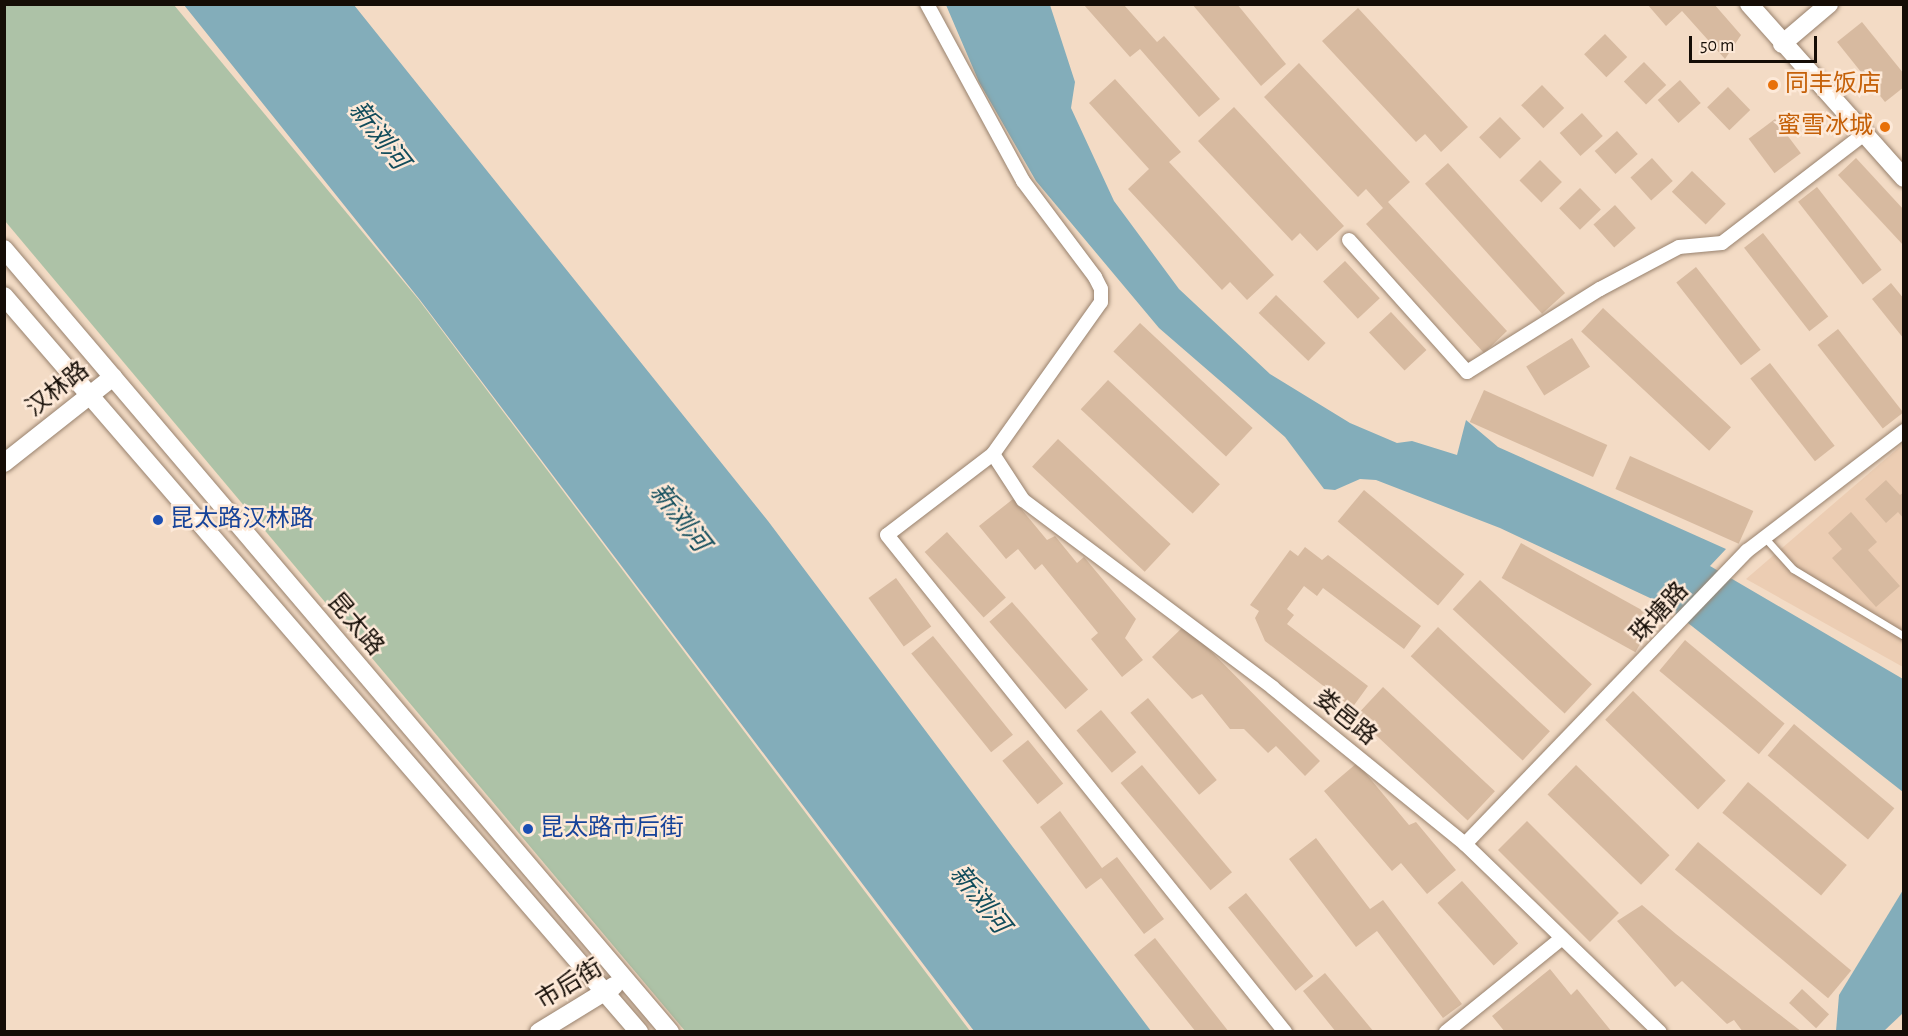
<!DOCTYPE html>
<meta charset="utf-8">
<style>
body{margin:0}
#map{position:relative;width:1908px;height:1036px;overflow:hidden;background:#f3dbc5;font-family:"Alegreya Sans","Noto Sans SC",sans-serif}
div>[style]{position:absolute}
[style*='--x']{left:calc(var(--x)*1px);top:calc(var(--y)*1px);width:calc(var(--w)*1px);rotate:calc(var(--a)*1deg)}
.built>*{inset:0;background:#eccdb3}
.green>*{inset:0;background:#adc2a7}
.water>*{inset:0;background:#83adba}
.building>*{inset:0;background:#d7baa0;transform-origin:0 0}
.roads{filter:drop-shadow(0 0 2px #98826e) drop-shadow(0 0 2px #98826e)}
.lane>*{height:7px;margin:-3.5px;padding:0 3.5px;transform-origin:3.5px;border-radius:3.5px;background:#fff}
.street>*{height:14px;margin:-7px;padding:0 7px;transform-origin:7px;border-radius:7px;background:#fff}
.secondary>*{height:18px;margin:-9px;padding:0 9px;transform-origin:9px;border-radius:9px;background:#fff}
.dots>*{width:16px;height:16px;translate:-50% -50%;box-sizing:border-box;border:3px solid #fde9d8;border-radius:50%}
span{translate:-50% -50%;white-space:nowrap;text-align:center;line-height:1.15;-webkit-text-stroke:5px #fde9d8;paint-order:stroke}
.food-label{font-size:24px;color:#c56008}
.left{translate:0 -50%;text-align:left}
.right{translate:-100% -50%;text-align:right}
.street-label{font-size:24px;color:#150d06}
.transit-label{font-size:24px;color:#164399}
.water-label{font-size:26px;color:#124d5c;font-style:italic}
.frame{position:absolute;inset:0;border:6px solid #150d06;pointer-events:none}
.scale{position:absolute;left:1689px;top:36px;width:128px;height:27px;box-sizing:border-box;border:3px solid #150d06;border-top:0;padding-left:8px;font-size:18px;line-height:21px;white-space:nowrap;color:#150d06;-webkit-text-stroke:4px #fde9d8;paint-order:stroke}
</style>
<div id="map">
<div class="built">
<div style="clip-path:polygon(1903px 444px,1903px 667px,1746px 579px)"></div>
</div>
<div class="green">
<div style="clip-path:polygon(4px 5px,174px 5px,419px 300px,970px 1031px,685px 1031px,5px 221px)"></div>
</div>
<div class="water">
<div style="clip-path:polygon(184px 5px,354px 5px,768px 521px,1151px 1031px,974px 1031px,420px 300px)"></div>
<div style="clip-path:polygon(946px 5px,1050px 5px,1075px 82px,1071px 108px,1114px 201px,1179px 289px,1270px 374px,1350px 423px,1397px 443px,1412px 441px,1457px 455px,1466px 420px,1498px 447px,1726px 549px,1710px 566px,1903px 679px,1903px 792px,1665px 605px,1500px 528px,1376px 480px,1360px 479px,1335px 490px,1324px 489px,1285px 437px,1159px 328px,1036px 181px,979px 82px)"></div>
<div style="clip-path:polygon(1903px 890px,1903px 1013px,1884px 1031px,1836px 1031px,1839px 995px)"></div>
</div>
<div class="building">
<div style="clip-path:polygon(1192px 4px,1237px 4px,1286px 64px,1261px 86px)"></div>
<div style="clip-path:polygon(1647px 4px,1714px 4px,1741px 35px,1725px 59px,1682px 11px,1666px 26px)"></div>
<div style="clip-path:polygon(1084px 5px,1124px 5px,1157px 42px,1164px 36px,1220px 99px,1199px 117px,1140px 49px,1130px 57px)"></div>
<div style="clip-path:polygon(1358px 8px,1468px 127px,1441px 152px,1425px 134px,1416px 142px,1322px 41px)"></div>
<div style="clip-path:polygon(1862px 22px,1904px 74px,1904px 87px,1885px 102px,1837px 42px)"></div>
<div style="left:1605px;top:34px;width:32px;height:29px;rotate:46deg"></div>
<div style="left:1644px;top:62px;width:32px;height:28px;rotate:46deg"></div>
<div style="clip-path:polygon(1299px 63px,1410px 182px,1388px 202px,1507px 331px,1484px 353px,1366px 224px,1383px 208px,1366px 189px,1358px 197px,1264px 97px)"></div>
<div style="clip-path:polygon(1115px 79px,1181px 152px,1169px 162px,1274px 275px,1247px 300px,1230px 282px,1222px 290px,1128px 189px,1149px 169px,1089px 103px)"></div>
<div style="left:1680px;top:80px;width:31px;height:30px;rotate:48deg"></div>
<div style="left:1542px;top:85px;width:32px;height:29px;rotate:46deg"></div>
<div style="left:1728px;top:87px;width:32px;height:29px;rotate:46deg"></div>
<div style="clip-path:polygon(1234px 107px,1344px 226px,1317px 251px,1300px 233px,1292px 241px,1198px 141px)"></div>
<div style="left:1582px;top:113px;width:31px;height:30px;rotate:48deg"></div>
<div style="left:1500px;top:117px;width:30px;height:29px;rotate:46deg"></div>
<div style="left:1775px;top:119px;width:43px;height:33px;rotate:53deg"></div>
<div style="left:1617px;top:131px;width:31px;height:30px;rotate:48deg"></div>
<div style="left:1652px;top:158px;width:31px;height:29px;rotate:48deg"></div>
<div style="clip-path:polygon(1856px 158px,1904px 210px,1904px 246px,1838px 175px)"></div>
<div style="left:1540px;top:160px;width:31px;height:29px;rotate:45deg"></div>
<div style="left:1448px;top:163px;width:175px;height:31px;rotate:48deg"></div>
<div style="left:1692px;top:171px;width:47px;height:29px;rotate:44deg"></div>
<div style="left:1817px;top:187px;width:105px;height:24px;rotate:52deg"></div>
<div style="left:1580px;top:188px;width:30px;height:29px;rotate:46deg"></div>
<div style="left:1615px;top:205px;width:31px;height:29px;rotate:48deg"></div>
<div style="left:1763px;top:233px;width:106px;height:24px;rotate:52deg"></div>
<div style="left:1345px;top:261px;width:51px;height:30px;rotate:47deg"></div>
<div style="left:1696px;top:267px;width:105px;height:25px;rotate:52deg"></div>
<div style="clip-path:polygon(1891px 283px,1904px 299px,1904px 339px,1872px 299px)"></div>
<div style="left:1276px;top:295px;width:69px;height:25px;rotate:44deg"></div>
<div style="left:1603px;top:308px;width:175px;height:32px;rotate:43deg"></div>
<div style="left:1391px;top:312px;width:52px;height:30px;rotate:47deg"></div>
<div style="left:1140px;top:323px;width:154px;height:39px;rotate:43deg"></div>
<div style="left:1838px;top:329px;width:106px;height:26px;rotate:52deg"></div>
<div style="left:1572px;top:338px;width:34px;height:54px;rotate:58deg"></div>
<div style="left:1770px;top:363px;width:105px;height:25px;rotate:52deg"></div>
<div style="left:1108px;top:380px;width:153px;height:40px;rotate:43deg"></div>
<div style="left:1484px;top:390px;width:135px;height:35px;rotate:24deg"></div>
<div style="left:1058px;top:439px;width:154px;height:38px;rotate:43deg"></div>
<div style="left:1630px;top:456px;width:135px;height:36px;rotate:24deg"></div>
<div style="clip-path:polygon(1886px 480px,1900px 495px,1904px 492px,1904px 519px,1898px 512px,1886px 523px,1865px 499px)"></div>
<div style="left:1364px;top:490px;width:131px;height:41px;rotate:40deg"></div>
<div style="clip-path:polygon(1013px 499px,1047px 540px,1055px 536px,1077px 563px,1084px 557px,1136px 619px,1125px 638px,1143px 660px,1122px 677px,1091px 639px,1098px 633px,1042px 564px,1035px 570px,1018px 549px,1006px 559px,979px 526px)"></div>
<div style="clip-path:polygon(1851px 512px,1877px 542px,1868px 550px,1900px 586px,1876px 607px,1832px 558px,1842px 549px,1828px 533px)"></div>
<div style="left:947px;top:532px;width:88px;height:30px;rotate:48deg"></div>
<div style="left:1521px;top:543px;width:153px;height:40px;rotate:29deg"></div>
<div style="clip-path:polygon(1305px 547px,1322px 560px,1328px 555px,1421px 626px,1404px 649px,1323px 588px,1317px 596px,1304px 586px,1287px 609px,1294px 615px,1287px 624px,1368px 686px,1352px 708px,1265px 641px,1255px 618px,1259px 611px,1250px 605px,1290px 550px,1298px 556px)"></div>
<div style="left:896px;top:578px;width:60px;height:34px;rotate:54deg"></div>
<div style="left:1480px;top:580px;width:153px;height:40px;rotate:43deg"></div>
<div style="left:1012px;top:602px;width:116px;height:30px;rotate:49deg"></div>
<div style="clip-path:polygon(1185px 625px,1320px 761px,1305px 776px,1276px 746px,1268px 753px,1244px 729px,1230px 729px,1202px 694px,1192px 699px,1152px 657px)"></div>
<div style="left:1438px;top:627px;width:153px;height:40px;rotate:43deg"></div>
<div style="left:933px;top:636px;width:127px;height:28px;rotate:51deg"></div>
<div style="left:1685px;top:640px;width:130px;height:40px;rotate:40deg"></div>
<div style="left:1383px;top:687px;width:153px;height:40px;rotate:43deg"></div>
<div style="left:1633px;top:691px;width:129px;height:40px;rotate:44deg"></div>
<div style="left:1148px;top:698px;width:107px;height:23px;rotate:50deg"></div>
<div style="left:1101px;top:710px;width:55px;height:32px;rotate:50deg"></div>
<div style="left:1794px;top:724px;width:131px;height:41px;rotate:40deg"></div>
<div style="left:1028px;top:740px;width:56px;height:33px;rotate:51deg"></div>
<div style="clip-path:polygon(1357px 763px,1409px 825px,1416px 822px,1456px 870px,1427px 894px,1401px 863px,1392px 871px,1324px 791px)"></div>
<div style="left:1142px;top:765px;width:140px;height:28px;rotate:50deg"></div>
<div style="left:1576px;top:765px;width:130px;height:41px;rotate:44deg"></div>
<div style="left:1748px;top:782px;width:129px;height:40px;rotate:40deg"></div>
<div style="clip-path:polygon(1060px 811px,1102px 868px,1117px 857px,1164px 919px,1144px 934px,1101px 878px,1086px 889px,1040px 827px)"></div>
<div style="left:1527px;top:821px;width:130px;height:41px;rotate:45deg"></div>
<div style="clip-path:polygon(1316px 838px,1370px 909px,1383px 900px,1462px 1004px,1443px 1018px,1377px 931px,1356px 947px,1289px 859px)"></div>
<div style="left:1698px;top:842px;width:200px;height:36px;rotate:40deg"></div>
<div style="left:1462px;top:881px;width:84px;height:33px;rotate:48deg"></div>
<div style="left:1246px;top:893px;width:107px;height:23px;rotate:51deg"></div>
<div style="clip-path:polygon(1642px 905px,1676px 934px,1802px 1032px,1743px 1032px,1734px 1020px,1727px 1024px,1682px 981px,1675px 987px,1617px 921px)"></div>
<div style="clip-path:polygon(1155px 938px,1229px 1032px,1196px 1032px,1134px 955px)"></div>
<div style="clip-path:polygon(1550px 969px,1571px 995px,1577px 989px,1612px 1032px,1505px 1032px,1492px 1016px)"></div>
<div style="clip-path:polygon(1325px 973px,1374px 1032px,1336px 1032px,1303px 991px)"></div>
<div style="left:1802px;top:989px;width:37px;height:19px;rotate:43deg"></div>
</div>
<div class="roads">
<div class="lane">
<div style="--x:1765;--y:538;--w:42;--a:47.9"></div>
<div style="--x:1793;--y:569;--w:130;--a:31.1"></div>
</div>
<div class="street">
<div style="--x:927;--y:4;--w:201;--a:61.5"></div>
<div style="--x:1023;--y:181;--w:120;--a:53.1"></div>
<div style="--x:1095;--y:277;--w:13;--a:63"></div>
<div style="--x:1101;--y:289;--w:13;--a:90"></div>
<div style="--x:1101;--y:302;--w:186;--a:125.4"></div>
<div style="--x:993;--y:454;--w:133;--a:142.6"></div>
<div style="--x:887;--y:535;--w:637;--a:51.31"></div>
<div style="--x:1349;--y:240;--w:177;--a:48.2"></div>
<div style="--x:1467;--y:372;--w:157;--a:-32"></div>
<div style="--x:1600;--y:289;--w:89;--a:-28"></div>
<div style="--x:1679;--y:247;--w:43;--a:-5.3"></div>
<div style="--x:1722;--y:243;--w:178;--a:-37.5"></div>
<div style="--x:993;--y:454;--w:55;--a:56.9"></div>
<div style="--x:1023;--y:500;--w:313;--a:36.9"></div>
<div style="--x:1273;--y:688;--w:247;--a:39.1"></div>
<div style="--x:1465;--y:844;--w:271;--a:44"></div>
<div style="--x:1465;--y:844;--w:407;--a:-46.1"></div>
<div style="--x:1747;--y:551;--w:198;--a:-37.4"></div>
<div style="--x:1446;--y:1032;--w:149;--a:-39"></div>
</div>
<div class="secondary">
<div style="--x:1749;--y:4;--w:233;--a:48.3"></div>
<div style="--x:1782;--y:44;--w:62;--a:-40.4"></div>
<div style="--x:4;--y:249;--w:1028;--a:49.62"></div>
<div style="--x:4;--y:296;--w:972;--a:49.21"></div>
<div style="--x:4;--y:463;--w:139;--a:-38.3"></div>
<div style="--x:539;--y:1032;--w:88;--a:-31.5"></div>
</div>
</div>
<div class="dots">
<div style="left:1773px;top:85px;background:#e8710a"></div>
<div style="left:1885px;top:127px;background:#e8710a"></div>
<div style="left:158px;top:520px;background:#1a4fb4"></div>
<div style="left:528px;top:829px;background:#1a4fb4"></div>
</div>
<div class="food-label">
<span class="left" style="left:1785px;top:85px">同丰饭店</span>
<span class="right" style="left:1873px;top:127px">蜜雪冰城</span>
</div>
<div class="street-label">
<span style="left:58px;top:390px;rotate:-38deg">汉林路</span>
<span style="left:1660px;top:613px;rotate:-47deg">珠塘路</span>
<span style="left:355px;top:625px;rotate:50deg">昆太路</span>
<span style="left:1345px;top:718px;rotate:39deg">娄邑路</span>
<span style="left:570px;top:985px;rotate:-31deg">市后街</span>
</div>
<div class="transit-label">
<span class="left" style="left:170px;top:520px">昆太路汉林路</span>
<span class="left" style="left:540px;top:829px">昆太路市后街</span>
</div>
<div class="water-label">
<span style="left:378px;top:136px;rotate:52deg">新浏河</span>
<span style="left:679px;top:518px;rotate:52deg">新浏河</span>
<span style="left:979px;top:900px;rotate:52deg">新浏河</span>
</div>
<div class="frame"></div>
<div class="scale">50 m</div>
</div>
